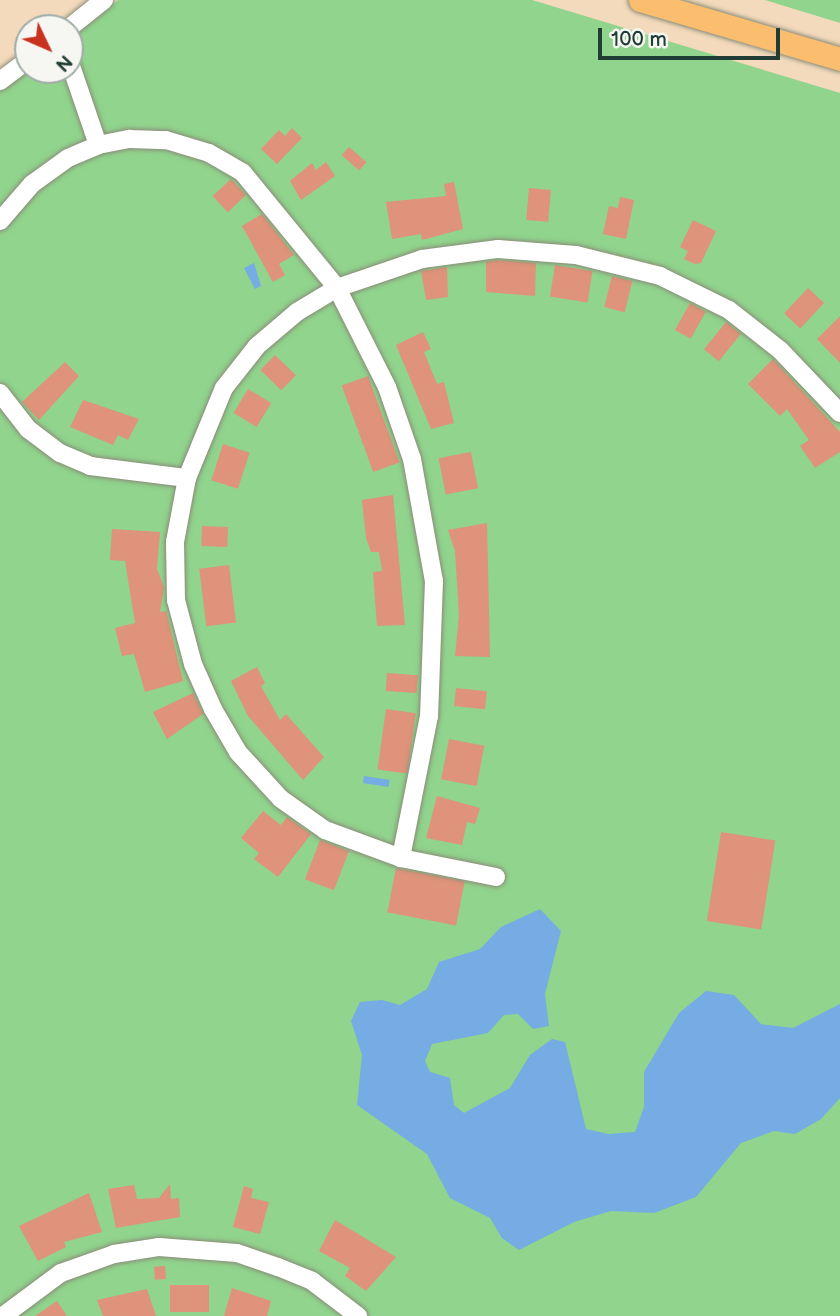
<!DOCTYPE html>
<style>
body{margin:0}
#map{position:relative;width:840px;height:1316px;overflow:hidden;background:#f4dabc;font-family:"Balsamiq Sans",sans-serif}
div>[style]{position:absolute}
[style*='--x']{left:calc(var(--x)*1px);top:calc(var(--y)*1px);width:calc(var(--w)*1px);rotate:calc(var(--a)*1deg)}
.green>*{inset:0;background:#90d48d}
.water>*{inset:0;background:#74ace3;transform-origin:0 0}
.building>*{inset:0;background:#df937a;transform-origin:0 0}
.roads{filter:drop-shadow(0 0 2px #8a8c78) drop-shadow(0 0 2px #8a8c78)}
.minor>*{height:18px;margin:-9px;padding:0 9px;transform-origin:9px;border-radius:9px;background:#fff}
.major>*{height:23px;margin:-11.5px;padding:0 11.5px;transform-origin:11.5px;border-radius:11.5px;background:#fabe6e}
span{translate:-50% -50%;white-space:nowrap;text-align:center;line-height:1.15;-webkit-text-stroke:7px #f6f6f2;paint-order:stroke}
.north{position:absolute;left:14px;top:14px;width:70px;height:70px;box-sizing:border-box;background:#f6f6f2;border:2px solid #a0aca6;border-radius:50%;rotate:134deg;font-size:19px;font-weight:700;line-height:28px;text-align:center;color:#1f3d34}
.north::after{content:'';display:block;margin:auto;width:24px;height:32px;background:#c8321e;clip-path:polygon(50% 0,100% 100%,50% 72%,0 100%)}
.scale{position:absolute;left:598px;top:28px;width:182px;height:32px;box-sizing:border-box;border:4px solid #1f3d34;border-top:0;padding-left:9px;font-size:21px;line-height:24px;white-space:nowrap;color:#1f3d34;-webkit-text-stroke:5px #f6f6f2;paint-order:stroke}
</style>
<div id="map">
<div class="green">
<div style="clip-path:polygon(118px 0,532px 0,840px 93px,840px 1316px,0 1316px,0 90px,28px 69px,70px 70px,70px 37px)"></div>
<div style="clip-path:polygon(765px 0,840px 0,840px 23px)"></div>
</div>
<div class="water">
<div style="clip-path:polygon(254px 263px,261px 286px,255px 289px,244px 268px)"></div>
<div style="left:364px;top:776px;width:26px;height:7px;rotate:9deg"></div>
<div style="clip-path:polygon(540px 909px,561px 931px,545px 994px,549px 1026px,533px 1029px,518px 1014px,504px 1015px,488px 1033px,432px 1044px,425px 1061px,430px 1072px,450px 1078px,454px 1105px,464px 1113px,510px 1088px,530px 1055px,552px 1039px,565px 1042px,586px 1129px,608px 1134px,635px 1132px,644px 1107px,644px 1072px,679px 1013px,706px 991px,734px 995px,761px 1024px,793px 1028px,840px 1004px,840px 1098px,821px 1119px,795px 1134px,774px 1131px,741px 1143px,696px 1197px,654px 1213px,611px 1211px,574px 1222px,519px 1250px,502px 1238px,490px 1218px,450px 1198px,427px 1154px,357px 1105px,362px 1055px,351px 1021px,360px 1002px,382px 1000px,400px 1005px,427px 989px,439px 962px,480px 949px,501px 927px)"></div>
</div>
<div class="building">
<div style="clip-path:polygon(292px 128px,302px 138px,277px 164px,261px 149px,279px 130px,285px 136px)"></div>
<div style="left:349px;top:147px;width:23px;height:11px;rotate:41deg"></div>
<div style="clip-path:polygon(326px 162px,335px 176px,301px 200px,290px 181px,312px 163px,316px 170px)"></div>
<div style="left:231px;top:179px;width:22px;height:25px;rotate:47deg"></div>
<div style="clip-path:polygon(454px 182px,463px 229px,422px 240px,421px 234px,392px 239px,386px 202px,446px 196px,444px 184px)"></div>
<div style="left:529px;top:188px;width:22px;height:32px;rotate:5deg"></div>
<div style="clip-path:polygon(620px 197px,634px 200px,626px 239px,603px 234px,609px 206px,618px 208px)"></div>
<div style="clip-path:polygon(262px 214px,294px 255px,279px 264px,285px 275px,273px 282px,242px 226px)"></div>
<div style="clip-path:polygon(693px 220px,716px 231px,701px 263px,695px 264px,684px 259px,688px 251px,680px 247px)"></div>
<div style="clip-path:polygon(498px 260px,536px 263px,535px 296px,486px 292px,486px 262px)"></div>
<div style="left:555px;top:265px;width:38px;height:32px;rotate:9deg"></div>
<div style="clip-path:polygon(447px 267px,448px 297px,426px 300px,421px 271px)"></div>
<div style="left:612px;top:276px;width:21px;height:32px;rotate:14deg"></div>
<div style="left:808px;top:288px;width:22px;height:35px;rotate:43deg"></div>
<div style="left:690px;top:303px;width:18px;height:31px;rotate:29deg"></div>
<div style="clip-path:polygon(840px 316px,840px 363px,817px 339px)"></div>
<div style="left:726px;top:322px;width:19px;height:35px;rotate:39deg"></div>
<div style="clip-path:polygon(423px 332px,431px 349px,424px 352px,437px 384px,444px 382px,454px 423px,431px 429px,396px 345px)"></div>
<div style="left:275px;top:355px;width:29px;height:21px;rotate:44deg"></div>
<div style="clip-path:polygon(773px 359px,840px 432px,840px 452px,815px 468px,800px 446px,809px 440px,787px 409px,780px 416px,748px 384px)"></div>
<div style="clip-path:polygon(65px 362px,79px 376px,39px 420px,22px 402px)"></div>
<div style="left:368px;top:376px;width:92px;height:28px;rotate:70deg"></div>
<div style="left:248px;top:389px;width:27px;height:28px;rotate:31deg"></div>
<div style="clip-path:polygon(83px 400px,139px 419px,128px 440px,118px 435px,113px 445px,70px 427px)"></div>
<div style="left:223px;top:444px;width:28px;height:38px;rotate:18deg"></div>
<div style="left:471px;top:452px;width:37px;height:33px;rotate:79deg"></div>
<div style="clip-path:polygon(393px 495px,405px 625px,377px 626px,373px 572px,382px 571px,379px 552px,371px 552px,366px 538px,362px 500px)"></div>
<div style="clip-path:polygon(487px 523px,490px 657px,455px 656px,459px 615px,455px 551px,448px 530px)"></div>
<div style="left:202px;top:526px;width:26px;height:20px;rotate:2deg"></div>
<div style="clip-path:polygon(112px 529px,160px 532px,157px 569px,164px 587px,160px 612px,166px 611px,183px 681px,145px 692px,134px 654px,122px 656px,115px 628px,135px 623px,125px 561px,110px 560px)"></div>
<div style="left:229px;top:565px;width:58px;height:30px;rotate:83deg"></div>
<div style="clip-path:polygon(257px 667px,265px 683px,261px 686px,280px 720px,286px 714px,324px 757px,303px 780px,248px 716px,231px 681px)"></div>
<div style="left:387px;top:673px;width:31px;height:18px;rotate:4deg"></div>
<div style="left:456px;top:688px;width:31px;height:18px;rotate:6deg"></div>
<div style="clip-path:polygon(193px 693px,203px 714px,167px 739px,153px 712px)"></div>
<div style="left:386px;top:709px;width:30px;height:61px;rotate:8deg"></div>
<div style="left:449px;top:739px;width:36px;height:41px;rotate:11deg"></div>
<div style="clip-path:polygon(437px 796px,480px 808px,475px 824px,467px 822px,462px 845px,426px 838px)"></div>
<div style="clip-path:polygon(263px 811px,281px 825px,287px 817px,311px 834px,278px 877px,254px 859px,259px 853px,241px 838px)"></div>
<div style="left:721px;top:832px;width:55px;height:90px;rotate:9deg"></div>
<div style="left:320px;top:840px;width:31px;height:42px;rotate:21deg"></div>
<div style="left:396px;top:868px;width:70px;height:45px;rotate:11deg"></div>
<div style="clip-path:polygon(170px 1184px,171px 1199px,179px 1198px,180px 1217px,116px 1228px,108px 1189px,134px 1185px,137px 1199px,159px 1198px)"></div>
<div style="clip-path:polygon(244px 1186px,253px 1189px,251px 1198px,269px 1202px,260px 1234px,233px 1227px)"></div>
<div style="clip-path:polygon(89px 1193px,102px 1232px,64px 1242px,66px 1247px,38px 1261px,19px 1226px)"></div>
<div style="clip-path:polygon(335px 1220px,396px 1257px,366px 1291px,345px 1276px,350px 1268px,319px 1251px)"></div>
<div style="left:165px;top:1266px;width:13px;height:11px;rotate:86deg"></div>
<div style="left:170px;top:1285px;width:39px;height:27px"></div>
<div style="clip-path:polygon(232px 1288px,271px 1301px,267px 1316px,224px 1316px)"></div>
<div style="clip-path:polygon(147px 1289px,156px 1316px,103px 1316px,97px 1300px)"></div>
<div style="clip-path:polygon(57px 1301px,67px 1316px,35px 1316px)"></div>
</div>
<div class="roads">
<div class="minor">
<div style="--x:69;--y:28;--w:45;--a:-38.7"></div>
<div style="--x:70;--y:63;--w:87;--a:71.1"></div>
<div style="--x:0;--y:81;--w:35;--a:-37"></div>
<div style="--x:0;--y:221;--w:49;--a:-49.1"></div>
<div style="--x:32;--y:184;--w:44;--a:-35.8"></div>
<div style="--x:68;--y:158;--w:33;--a:-23"></div>
<div style="--x:98;--y:145;--w:33;--a:-11"></div>
<div style="--x:130;--y:139;--w:36;--a:2"></div>
<div style="--x:166;--y:140;--w:45;--a:16.8"></div>
<div style="--x:209;--y:153;--w:39;--a:30"></div>
<div style="--x:243;--y:173;--w:149;--a:50.7"></div>
<div style="--x:337;--y:288;--w:111;--a:63.2"></div>
<div style="--x:387;--y:387;--w:76;--a:70.9"></div>
<div style="--x:412;--y:459;--w:124;--a:79.8"></div>
<div style="--x:434;--y:581;--w:135;--a:92.1"></div>
<div style="--x:429;--y:716;--w:145;--a:101.2"></div>
<div style="--x:0;--y:393;--w:46;--a:52.1"></div>
<div style="--x:28;--y:429;--w:40;--a:37"></div>
<div style="--x:60;--y:453;--w:33;--a:23"></div>
<div style="--x:90;--y:466;--w:98;--a:7.1"></div>
<div style="--x:496;--y:877;--w:97;--a:-168.7"></div>
<div style="--x:401;--y:858;--w:81;--a:-159.8"></div>
<div style="--x:325;--y:830;--w:54;--a:-144.8"></div>
<div style="--x:281;--y:799;--w:64;--a:-132.5"></div>
<div style="--x:238;--y:752;--w:50;--a:-120.2"></div>
<div style="--x:213;--y:709;--w:49;--a:-114"></div>
<div style="--x:193;--y:664;--w:66;--a:-104.9"></div>
<div style="--x:176;--y:600;--w:58;--a:-91"></div>
<div style="--x:175;--y:542;--w:65;--a:-79.4"></div>
<div style="--x:187;--y:478;--w:97;--a:-67.7"></div>
<div style="--x:224;--y:388;--w:53;--a:-51.8"></div>
<div style="--x:257;--y:346;--w:52;--a:-40.4"></div>
<div style="--x:297;--y:312;--w:47;--a:-31"></div>
<div style="--x:337;--y:288;--w:90;--a:-18.8"></div>
<div style="--x:422;--y:259;--w:77;--a:-7.5"></div>
<div style="--x:498;--y:249;--w:78;--a:4.4"></div>
<div style="--x:576;--y:255;--w:87;--a:14"></div>
<div style="--x:660;--y:276;--w:77;--a:26.2"></div>
<div style="--x:729;--y:310;--w:65;--a:38.1"></div>
<div style="--x:780;--y:350;--w:87;--a:46.4"></div>
<div style="--x:3;--y:1316;--w:72;--a:-36.6"></div>
<div style="--x:61;--y:1273;--w:56;--a:-19.7"></div>
<div style="--x:114;--y:1254;--w:46;--a:-8.8"></div>
<div style="--x:159;--y:1247;--w:78;--a:4.4"></div>
<div style="--x:237;--y:1253;--w:43;--a:18.9"></div>
<div style="--x:278;--y:1267;--w:37;--a:22"></div>
<div style="--x:312;--y:1281;--w:58;--a:37.3"></div>
</div>
<div class="major">
<div style="--x:640;--y:0;--w:209;--a:16.4"></div>
</div>
</div>
<div class="north">N</div>
<div class="scale">100 m</div>
</div>
